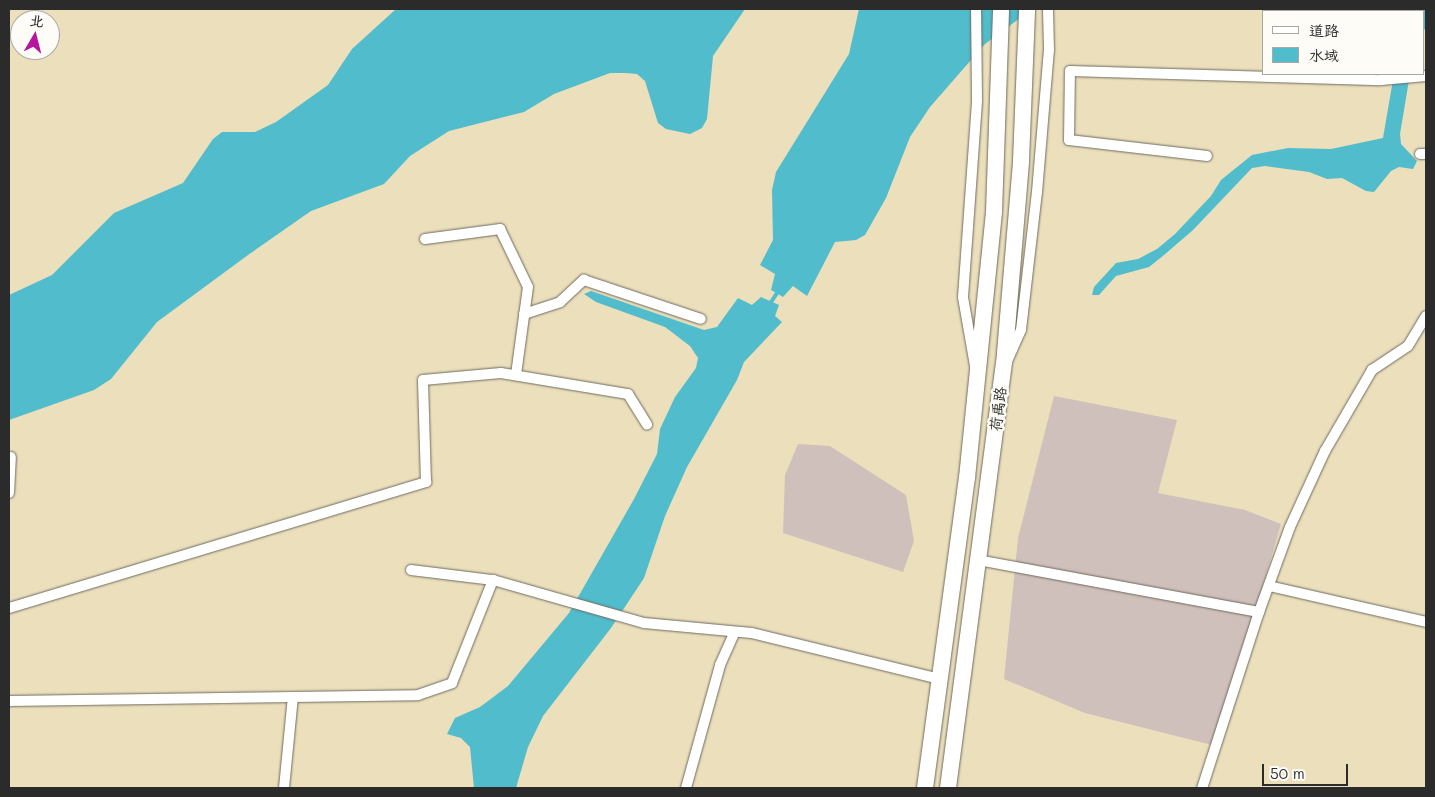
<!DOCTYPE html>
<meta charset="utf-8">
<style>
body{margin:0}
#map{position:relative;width:1435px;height:797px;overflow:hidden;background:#ebdfbc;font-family:Mali,"LXGW WenKai TC",sans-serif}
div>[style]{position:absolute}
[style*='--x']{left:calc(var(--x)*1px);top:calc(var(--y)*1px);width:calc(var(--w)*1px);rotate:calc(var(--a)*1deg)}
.industrial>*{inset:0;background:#d0c0bc}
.water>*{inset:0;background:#51bccc}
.stream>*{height:4px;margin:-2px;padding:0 2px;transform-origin:2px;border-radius:2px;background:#51bccc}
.roads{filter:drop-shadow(0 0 1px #6e6a5e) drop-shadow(0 0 1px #6e6a5e)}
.minor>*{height:10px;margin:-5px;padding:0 5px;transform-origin:5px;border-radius:5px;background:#fff}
.primary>*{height:16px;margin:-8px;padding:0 8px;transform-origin:8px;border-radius:8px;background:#fff}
span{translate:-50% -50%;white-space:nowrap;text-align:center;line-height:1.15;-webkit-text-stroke:5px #fdfcf7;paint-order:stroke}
.street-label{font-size:15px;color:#2b2b2b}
.frame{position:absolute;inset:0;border:10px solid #2b2b2b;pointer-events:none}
.legend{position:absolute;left:1262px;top:10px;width:162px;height:65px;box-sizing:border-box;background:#fdfcf7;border:1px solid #a9a8a5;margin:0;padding:6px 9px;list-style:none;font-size:15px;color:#2b2b2b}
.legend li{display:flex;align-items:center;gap:10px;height:25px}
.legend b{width:25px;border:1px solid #a9a8a5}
.north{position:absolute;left:10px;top:10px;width:50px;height:50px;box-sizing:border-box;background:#fdfcf7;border:1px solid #a9a8a5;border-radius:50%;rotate:8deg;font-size:14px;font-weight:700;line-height:20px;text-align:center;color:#2b2b2b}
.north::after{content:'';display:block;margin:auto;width:18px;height:22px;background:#b5179e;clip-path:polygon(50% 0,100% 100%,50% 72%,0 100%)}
.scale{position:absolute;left:1262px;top:764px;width:86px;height:22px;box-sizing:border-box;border:2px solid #2b2b2b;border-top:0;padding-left:6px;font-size:15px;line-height:18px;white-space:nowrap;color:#2b2b2b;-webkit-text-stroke:4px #fdfcf7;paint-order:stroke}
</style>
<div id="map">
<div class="industrial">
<div style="clip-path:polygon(1054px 396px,1177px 420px,1158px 493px,1245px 510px,1281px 524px,1216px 746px,1085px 713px,1004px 679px,1018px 538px)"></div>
<div style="clip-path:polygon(798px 444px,830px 446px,906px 495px,914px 541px,903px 572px,783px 533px,785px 475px)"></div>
</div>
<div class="water">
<div style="clip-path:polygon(396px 9px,745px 9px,713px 56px,707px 119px,702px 128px,690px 134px,666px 129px,658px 123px,645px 81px,637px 74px,625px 73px,610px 73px,554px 94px,524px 112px,449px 131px,410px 156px,384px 184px,311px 211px,248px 255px,157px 322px,111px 379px,94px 390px,9px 420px,9px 295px,52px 275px,114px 213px,183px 183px,213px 139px,222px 132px,255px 132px,276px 122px,328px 85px,352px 49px)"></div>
<div style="clip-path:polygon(859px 9px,1032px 9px,985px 44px,930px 107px,910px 137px,886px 198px,865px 235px,856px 240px,835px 242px,807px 296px,793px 286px,783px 297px,771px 290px,775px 274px,760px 265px,773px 240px,772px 190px,776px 172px,849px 54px)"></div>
<div style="clip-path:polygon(1281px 9px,1426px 9px,1426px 28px,1424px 30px,1424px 11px)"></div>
<div style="clip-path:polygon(1394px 74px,1410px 74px,1400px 134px,1401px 144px,1417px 161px,1413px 169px,1399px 167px,1391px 171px,1374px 192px,1366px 191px,1342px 178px,1327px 179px,1309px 172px,1265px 166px,1252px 168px,1193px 230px,1164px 255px,1149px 267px,1116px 276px,1099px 295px,1092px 295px,1094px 287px,1116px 263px,1138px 259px,1157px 249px,1175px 234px,1211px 196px,1221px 180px,1252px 155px,1288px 148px,1331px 149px,1383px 138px)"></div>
<div style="clip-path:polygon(591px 291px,704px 330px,717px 327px,738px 298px,752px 305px,761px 297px,779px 305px,775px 316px,782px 322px,744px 362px,737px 380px,687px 467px,665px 516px,644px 578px,611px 628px,543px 716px,528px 747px,516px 788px,474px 788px,470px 747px,461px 738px,447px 734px,455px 718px,480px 707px,508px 686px,569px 613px,634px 499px,657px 454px,660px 429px,675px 397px,696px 368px,698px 358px,690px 346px,665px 327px,596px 302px,584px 294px)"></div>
</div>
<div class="stream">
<div style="--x:769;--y:305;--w:18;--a:-56"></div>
</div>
<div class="roads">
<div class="minor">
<div style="--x:1420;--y:154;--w:6;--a:0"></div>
<div style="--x:1207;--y:156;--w:139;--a:-173.4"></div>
<div style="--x:1069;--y:140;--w:69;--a:-89.2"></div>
<div style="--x:1070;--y:71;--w:311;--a:1.7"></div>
<div style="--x:1381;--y:80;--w:45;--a:-5.1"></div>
<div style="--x:425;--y:239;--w:76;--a:-7.6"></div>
<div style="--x:500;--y:229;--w:64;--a:64.2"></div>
<div style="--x:528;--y:287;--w:89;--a:97.8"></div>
<div style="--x:524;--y:314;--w:38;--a:-18"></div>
<div style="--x:560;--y:302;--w:33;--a:-43"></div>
<div style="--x:584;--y:280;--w:123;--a:18.4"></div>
<div style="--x:1008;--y:359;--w:32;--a:-66"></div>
<div style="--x:1021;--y:330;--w:139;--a:-83.4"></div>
<div style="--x:1037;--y:192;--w:143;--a:-85.2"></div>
<div style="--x:1049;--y:50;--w:41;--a:-91.4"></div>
<div style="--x:975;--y:366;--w:70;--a:-99.9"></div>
<div style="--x:963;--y:297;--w:197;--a:-85.9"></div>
<div style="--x:977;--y:100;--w:91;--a:-90.6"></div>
<div style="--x:9;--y:493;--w:36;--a:-87"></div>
<div style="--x:978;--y:560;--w:286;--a:10.5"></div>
<div style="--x:1259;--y:612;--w:185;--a:107.9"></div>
<div style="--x:411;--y:570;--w:83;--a:7"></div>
<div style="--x:493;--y:580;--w:157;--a:15.9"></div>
<div style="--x:644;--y:623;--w:108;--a:5.3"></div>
<div style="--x:752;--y:633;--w:193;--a:13.8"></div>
<div style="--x:1269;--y:586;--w:161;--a:12.9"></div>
<div style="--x:9;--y:608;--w:436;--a:-16.8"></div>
<div style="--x:426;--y:482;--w:102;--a:-91.7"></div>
<div style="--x:423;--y:380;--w:78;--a:-5.1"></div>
<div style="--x:501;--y:373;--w:129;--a:9.4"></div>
<div style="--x:628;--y:394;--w:36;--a:58"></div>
<div style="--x:1259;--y:612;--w:90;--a:-70"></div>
<div style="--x:1290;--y:527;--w:84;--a:-65.3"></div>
<div style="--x:1325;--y:451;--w:94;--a:-59.9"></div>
<div style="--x:1372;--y:370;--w:43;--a:-33.7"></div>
<div style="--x:1408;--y:346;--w:35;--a:-59"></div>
<div style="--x:9;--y:701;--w:409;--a:-0.8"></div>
<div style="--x:418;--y:695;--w:36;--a:-19"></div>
<div style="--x:452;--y:683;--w:111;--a:-68.3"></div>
<div style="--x:284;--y:788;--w:91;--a:-84.4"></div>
<div style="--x:686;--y:788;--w:128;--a:-74.5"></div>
<div style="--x:720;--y:665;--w:36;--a:-66"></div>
</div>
<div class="primary">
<div style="--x:925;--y:788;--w:313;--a:-82.3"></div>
<div style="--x:967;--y:478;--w:267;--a:-84.2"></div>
<div style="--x:994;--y:212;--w:203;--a:-88"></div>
<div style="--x:948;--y:788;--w:439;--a:-82.5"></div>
<div style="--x:1005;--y:353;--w:193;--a:-85.2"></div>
<div style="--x:1021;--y:161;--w:152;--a:-87.7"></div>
</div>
</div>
<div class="street-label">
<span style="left:998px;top:409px;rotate:-83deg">荷禹路</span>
</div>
<div class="frame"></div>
<ul class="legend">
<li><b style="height:6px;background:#fff"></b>道路</li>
<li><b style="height:14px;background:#51bccc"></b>水域</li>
</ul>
<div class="north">北</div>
<div class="scale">50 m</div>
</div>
